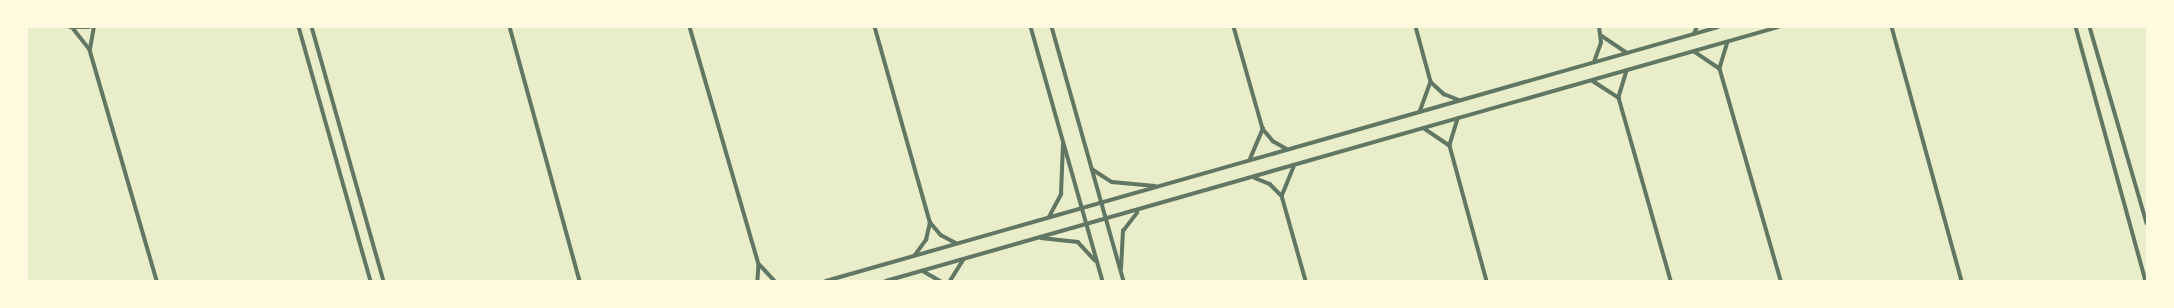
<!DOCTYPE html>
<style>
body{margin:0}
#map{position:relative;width:2174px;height:308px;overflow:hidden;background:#e9edc9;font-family:"Noto Sans",sans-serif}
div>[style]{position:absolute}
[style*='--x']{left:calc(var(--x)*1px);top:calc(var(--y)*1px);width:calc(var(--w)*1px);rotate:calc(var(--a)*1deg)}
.minor>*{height:3.5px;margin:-1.75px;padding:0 1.75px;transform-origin:1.75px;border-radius:1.75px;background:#617663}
span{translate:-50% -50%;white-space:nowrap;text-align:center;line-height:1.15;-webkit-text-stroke:4px #fefae0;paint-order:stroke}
.frame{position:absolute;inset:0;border:28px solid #fefae0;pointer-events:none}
</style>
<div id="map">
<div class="minor">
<div style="--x:70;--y:27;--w:19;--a:0"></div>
<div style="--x:299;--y:27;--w:264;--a:74.2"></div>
<div style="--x:312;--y:27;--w:264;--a:74.2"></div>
<div style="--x:510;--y:27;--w:263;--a:74.6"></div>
<div style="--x:690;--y:27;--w:248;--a:73.8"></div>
<div style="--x:759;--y:265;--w:16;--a:94"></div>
<div style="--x:875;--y:27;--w:203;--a:74.2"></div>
<div style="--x:930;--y:222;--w:17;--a:50"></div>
<div style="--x:941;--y:235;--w:17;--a:28"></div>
<div style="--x:1031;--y:27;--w:264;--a:74.2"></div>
<div style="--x:1052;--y:27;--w:264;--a:74.2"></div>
<div style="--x:1234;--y:27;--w:106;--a:74.1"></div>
<div style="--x:1263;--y:129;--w:16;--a:50"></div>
<div style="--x:1273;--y:141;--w:16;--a:30"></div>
<div style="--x:1416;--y:27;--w:57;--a:74.7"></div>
<div style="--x:1431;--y:82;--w:32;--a:110"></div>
<div style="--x:1892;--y:27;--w:263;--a:74.6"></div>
<div style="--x:2076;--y:27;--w:263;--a:74.6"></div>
<div style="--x:2090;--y:27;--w:204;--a:73.8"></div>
<div style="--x:73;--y:28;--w:28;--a:52"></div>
<div style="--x:90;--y:50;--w:241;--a:73.8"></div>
<div style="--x:1694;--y:34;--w:8;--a:-67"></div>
<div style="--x:1602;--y:36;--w:30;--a:34"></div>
<div style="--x:1728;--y:42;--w:28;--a:107"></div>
<div style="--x:1720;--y:69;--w:221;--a:73.9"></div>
<div style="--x:90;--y:49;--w:22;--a:-80"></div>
<div style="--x:1695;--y:52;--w:30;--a:34"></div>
<div style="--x:1594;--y:62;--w:20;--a:-70"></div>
<div style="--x:1601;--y:43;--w:16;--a:-97"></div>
<div style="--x:1627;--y:71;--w:28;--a:107"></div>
<div style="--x:1619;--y:98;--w:190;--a:74.1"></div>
<div style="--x:1593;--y:81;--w:31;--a:33"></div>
<div style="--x:1431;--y:82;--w:18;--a:43"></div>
<div style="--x:1444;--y:94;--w:16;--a:22"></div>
<div style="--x:1458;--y:119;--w:28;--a:107"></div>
<div style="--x:1450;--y:146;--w:140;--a:74.7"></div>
<div style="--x:1425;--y:129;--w:30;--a:34"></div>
<div style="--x:1250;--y:159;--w:33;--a:-67"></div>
<div style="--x:1294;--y:167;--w:31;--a:112"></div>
<div style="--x:1282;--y:196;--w:88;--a:74.2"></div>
<div style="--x:1092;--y:169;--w:24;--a:33"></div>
<div style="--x:1112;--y:182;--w:43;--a:5.3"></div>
<div style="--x:1255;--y:178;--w:16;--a:22"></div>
<div style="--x:1270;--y:184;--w:17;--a:45"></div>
<div style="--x:1049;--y:217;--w:26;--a:-62"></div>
<div style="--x:1061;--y:194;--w:49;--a:-87.7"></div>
<div style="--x:1041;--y:238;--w:37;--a:6"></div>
<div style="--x:1078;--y:242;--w:25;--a:47"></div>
<div style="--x:915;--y:255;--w:19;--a:-54"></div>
<div style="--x:926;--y:240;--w:18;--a:-77"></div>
<div style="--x:760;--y:265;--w:22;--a:47"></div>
<div style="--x:1121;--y:269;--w:38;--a:-87"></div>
<div style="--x:1123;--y:231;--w:23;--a:-52"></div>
<div style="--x:923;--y:271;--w:20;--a:30"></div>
<div style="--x:826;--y:281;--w:927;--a:-15.89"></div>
<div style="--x:886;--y:281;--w:927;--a:-15.89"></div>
<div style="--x:950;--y:281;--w:25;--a:-58"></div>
</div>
<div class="frame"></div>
</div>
